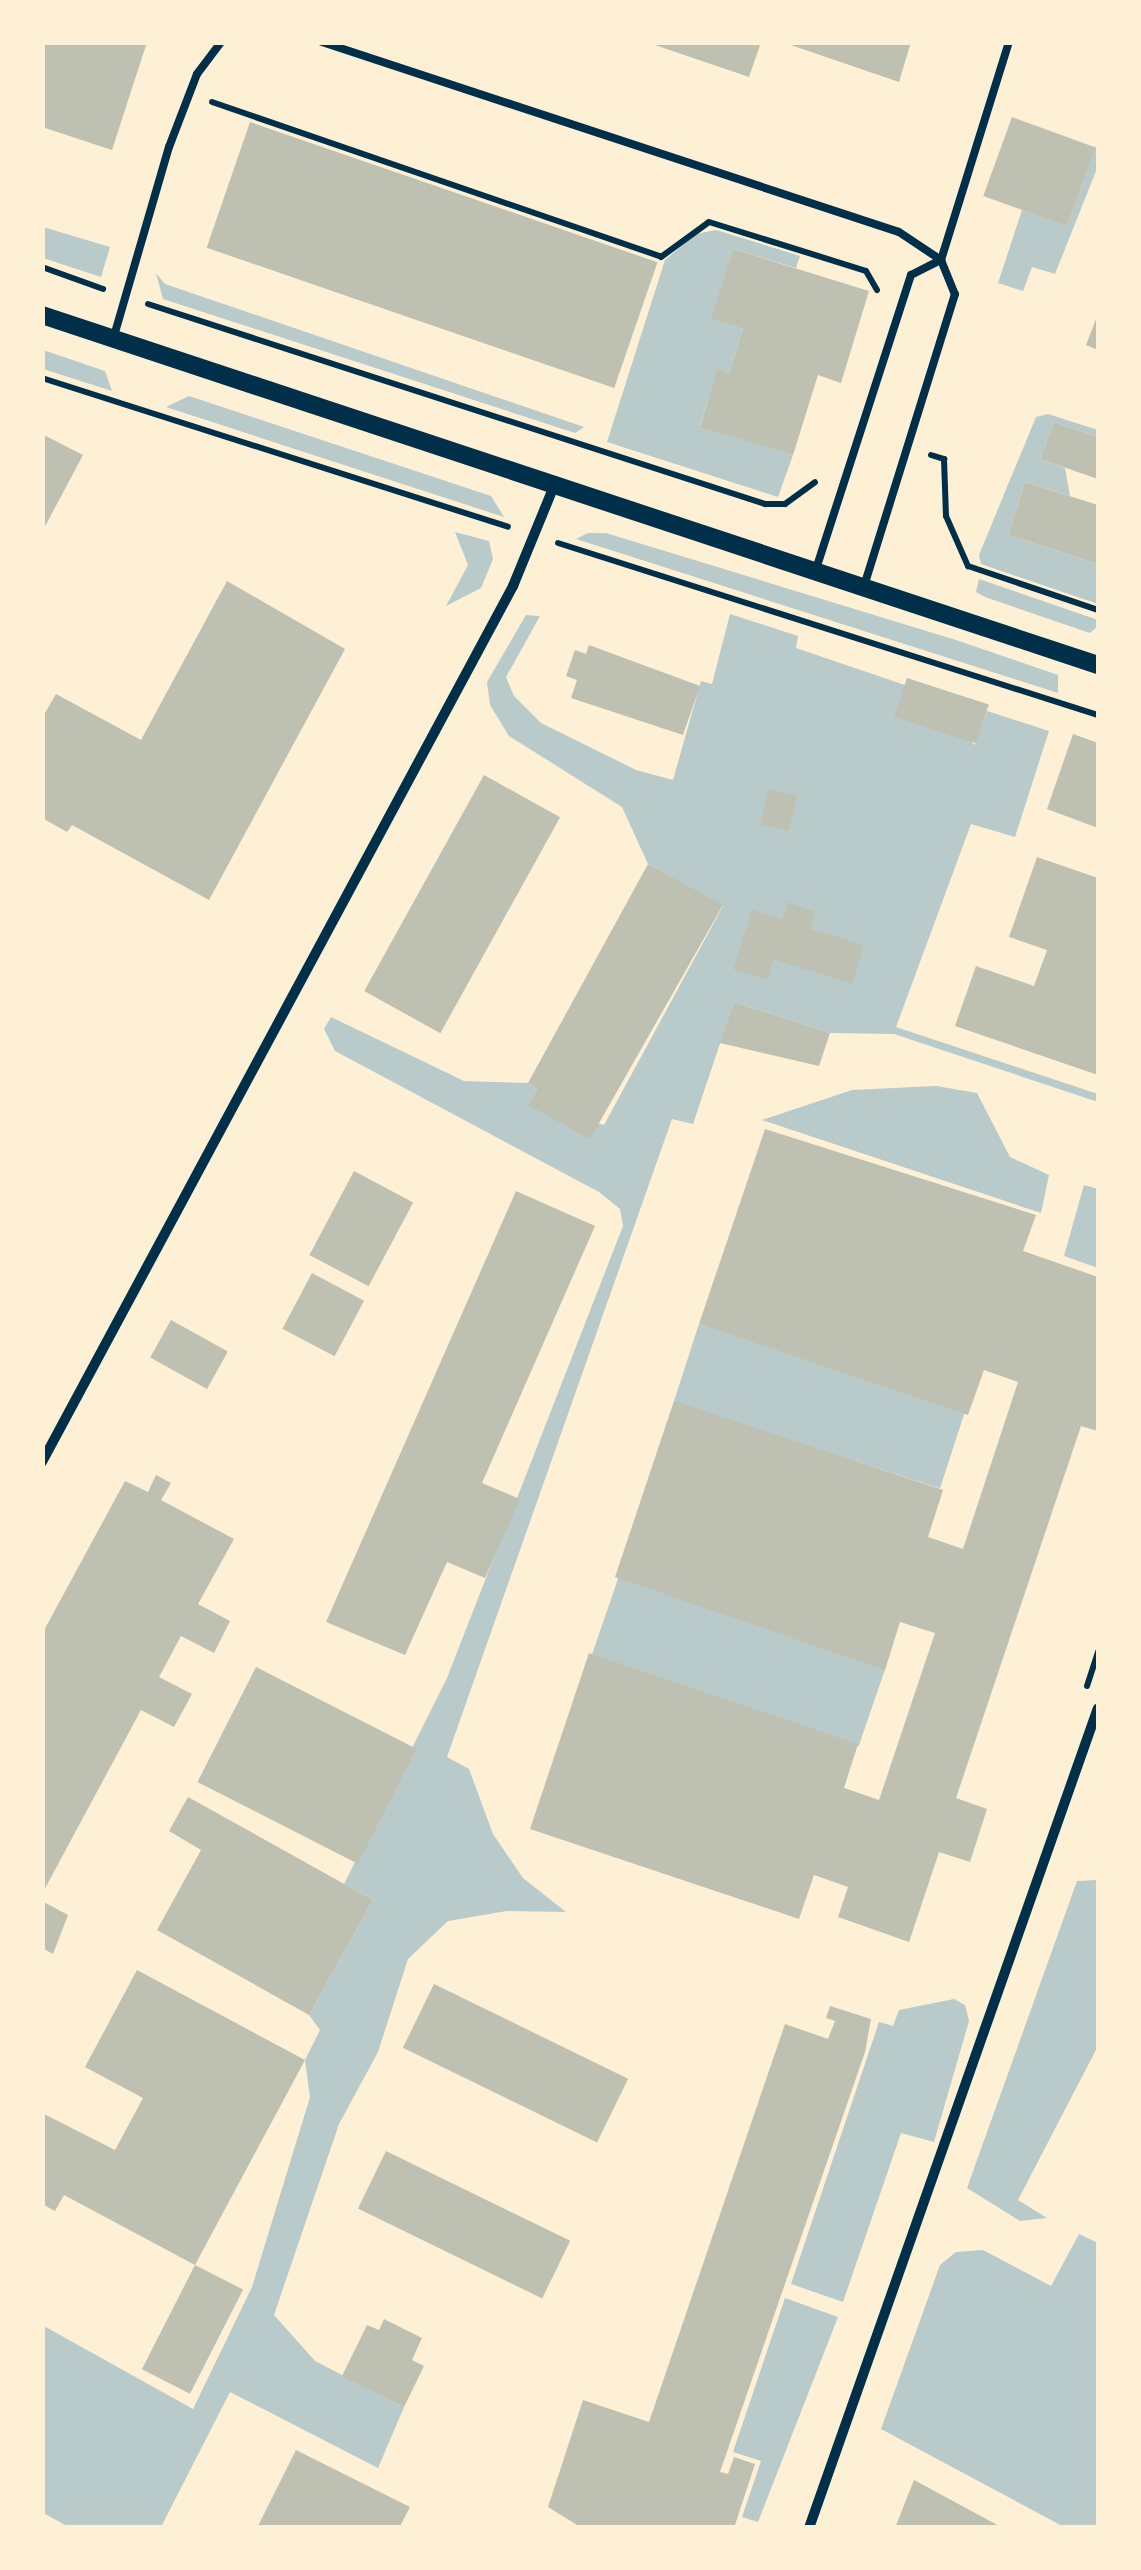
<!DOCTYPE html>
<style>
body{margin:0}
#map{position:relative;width:1141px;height:2570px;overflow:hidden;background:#fdf0d5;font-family:"Fira Sans",sans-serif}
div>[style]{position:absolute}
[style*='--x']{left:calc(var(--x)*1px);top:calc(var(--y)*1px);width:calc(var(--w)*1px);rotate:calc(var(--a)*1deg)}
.green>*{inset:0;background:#b9caca;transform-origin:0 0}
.building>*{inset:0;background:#bec0b2;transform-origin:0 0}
.path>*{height:6px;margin:-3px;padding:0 3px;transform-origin:3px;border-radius:3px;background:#003049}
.service>*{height:8px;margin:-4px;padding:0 4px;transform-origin:4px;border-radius:4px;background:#003049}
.minor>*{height:10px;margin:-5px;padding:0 5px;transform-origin:5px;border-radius:5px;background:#003049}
.tertiary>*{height:18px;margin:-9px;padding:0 9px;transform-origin:9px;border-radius:9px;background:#003049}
span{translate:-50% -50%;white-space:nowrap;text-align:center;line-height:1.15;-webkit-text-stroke:9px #fdf0d5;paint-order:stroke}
.frame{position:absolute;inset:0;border:45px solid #fdf0d5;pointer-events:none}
</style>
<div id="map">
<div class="green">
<div style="clip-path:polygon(1098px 140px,1098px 166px,1055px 274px,1032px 267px,1023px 291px,998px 283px,1022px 210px,1067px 226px)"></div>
<div style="clip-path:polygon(43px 227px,110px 247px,101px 277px,43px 258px)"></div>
<div style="clip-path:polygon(716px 230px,800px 256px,796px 268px,733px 249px,712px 319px,743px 329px,729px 373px,717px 370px,700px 426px,793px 455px,778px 497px,607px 442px,665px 260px,696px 234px)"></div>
<div style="clip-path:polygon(156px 273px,165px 284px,584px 427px,575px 433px,163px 299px)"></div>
<div style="clip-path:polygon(43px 350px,105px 371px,112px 391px,43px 369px)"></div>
<div style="clip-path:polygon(189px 396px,491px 496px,504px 517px,166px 407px)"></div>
<div style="clip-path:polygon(1048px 414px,1098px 430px,1098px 437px,1054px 422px,1040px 459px,1065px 468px,1070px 496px,1025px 482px,1008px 535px,1098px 564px,1098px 604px,981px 564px,979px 555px,1036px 417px)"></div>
<div style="clip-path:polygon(455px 532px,489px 541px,493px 559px,481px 588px,446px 606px,468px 565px)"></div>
<div style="clip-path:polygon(588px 533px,606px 533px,956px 640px,1058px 675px,1058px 693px,576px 539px)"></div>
<div style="clip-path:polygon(979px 579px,1098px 620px,1098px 626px,1090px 633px,985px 597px,976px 592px)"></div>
<div style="clip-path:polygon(730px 614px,798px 636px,796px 648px,905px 685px,975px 745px,987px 711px,1049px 731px,1015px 837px,971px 824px,896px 1027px,1098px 1094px,1098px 1102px,894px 1034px,830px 1033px,734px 1002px,693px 1124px,672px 1119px,447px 1757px,469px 1769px,493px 1834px,523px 1878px,566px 1912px,507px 1911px,448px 1921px,408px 1959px,378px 2052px,339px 2124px,274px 2315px,315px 2361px,404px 2407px,378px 2468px,230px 2392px,161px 2527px,69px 2527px,43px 2513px,42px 2325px,193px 2409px,252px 2287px,310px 2097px,305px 2060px,320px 2030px,309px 2015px,373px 1900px,344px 1884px,447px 1678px,623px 1226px,620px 1209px,599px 1192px,335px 1051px,324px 1029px,331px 1017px,464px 1081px,528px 1083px,537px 1089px,529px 1104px,604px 1125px,723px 906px,648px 864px,622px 807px,509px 736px,490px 705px,487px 682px,526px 615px,540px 616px,506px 677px,514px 696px,541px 723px,636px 770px,673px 780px,701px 681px,712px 684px)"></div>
<div style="clip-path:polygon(936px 1086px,977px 1093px,1010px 1157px,1049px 1175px,1041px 1213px,762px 1120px,852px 1090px)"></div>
<div style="clip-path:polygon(1084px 1185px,1098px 1189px,1098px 1268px,1064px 1256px)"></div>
<div style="left:699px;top:1324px;width:280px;height:82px;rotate:18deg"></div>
<div style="left:619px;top:1576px;width:282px;height:83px;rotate:19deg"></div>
<div style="clip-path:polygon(1098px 1880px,1098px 2046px,1018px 2200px,1047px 2218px,1020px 2221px,967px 2188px,1077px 1881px)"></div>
<div style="clip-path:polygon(954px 1999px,965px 2005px,969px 2021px,934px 2142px,901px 2133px,843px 2302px,791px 2284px,879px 2022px,893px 2026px,899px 2010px)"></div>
<div style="clip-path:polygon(1079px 2234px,1098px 2243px,1098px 2527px,1064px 2527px,881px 2429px,940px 2265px,956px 2252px,983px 2250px,1051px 2286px)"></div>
<div style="clip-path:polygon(785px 2298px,838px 2317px,758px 2522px,742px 2517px,761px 2461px,733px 2452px)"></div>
</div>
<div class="building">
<div style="clip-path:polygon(42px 42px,147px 42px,112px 150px,42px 127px)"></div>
<div style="clip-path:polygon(646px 42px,761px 42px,749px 77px)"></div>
<div style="clip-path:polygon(782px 42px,911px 42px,899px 82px)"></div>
<div style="left:1012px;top:117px;width:89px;height:84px;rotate:20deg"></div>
<div style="left:250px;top:122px;width:431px;height:133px;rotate:19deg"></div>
<div style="clip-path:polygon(733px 249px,869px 291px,841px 383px,818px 375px,793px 455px,700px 427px,717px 369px,729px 373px,743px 329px,711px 319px)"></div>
<div style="clip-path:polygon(1098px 314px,1098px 350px,1086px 345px)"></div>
<div style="clip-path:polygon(1054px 422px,1098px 437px,1098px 479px,1040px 459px)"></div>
<div style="clip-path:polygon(42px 434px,83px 455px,42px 532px)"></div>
<div style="clip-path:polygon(1025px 482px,1098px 505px,1098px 564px,1008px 535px)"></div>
<div style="clip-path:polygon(227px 581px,345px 649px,209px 900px,72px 825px,67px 832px,42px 818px,42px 718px,56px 694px,141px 740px)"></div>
<div style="clip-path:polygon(589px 645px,700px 686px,683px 735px,571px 698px,577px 680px,566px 676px,575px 650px,586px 654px)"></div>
<div style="left:907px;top:678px;width:86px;height:41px;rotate:18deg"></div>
<div style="clip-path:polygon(1073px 734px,1098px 743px,1098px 828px,1047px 809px)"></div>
<div style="left:484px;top:775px;width:87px;height:247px;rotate:29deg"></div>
<div style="left:769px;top:789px;width:29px;height:36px;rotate:14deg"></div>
<div style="clip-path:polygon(1037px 857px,1098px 878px,1098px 1075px,955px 1026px,976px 966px,1034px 986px,1047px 950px,1009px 937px)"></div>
<div style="clip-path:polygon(648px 864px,723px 905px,590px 1139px,528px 1105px,537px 1089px,528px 1083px)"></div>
<div style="clip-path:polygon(788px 902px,816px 912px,811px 929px,864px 945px,852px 984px,774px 959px,767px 980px,733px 969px,752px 910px,782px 920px)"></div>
<div style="clip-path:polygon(734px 1002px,830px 1033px,819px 1066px,720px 1043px)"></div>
<div style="clip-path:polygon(765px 1129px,1036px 1215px,1023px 1251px,1098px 1277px,1098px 1431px,1081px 1426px,956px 1798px,987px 1809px,970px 1862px,939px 1852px,909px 1942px,838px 1917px,848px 1887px,814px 1875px,799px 1919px,530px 1829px,589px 1653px,858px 1744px,844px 1788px,879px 1800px,935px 1633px,900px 1622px,885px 1670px,615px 1577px,674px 1401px,943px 1490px,928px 1537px,963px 1549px,1018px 1382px,984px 1370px,968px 1415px,699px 1324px)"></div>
<div style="left:354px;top:1171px;width:67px;height:95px;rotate:28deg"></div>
<div style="clip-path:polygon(516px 1191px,595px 1226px,482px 1483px,520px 1499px,485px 1578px,447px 1562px,405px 1655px,326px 1622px)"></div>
<div style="left:312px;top:1273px;width:59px;height:63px;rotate:28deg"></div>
<div style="left:171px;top:1320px;width:65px;height:43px;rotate:29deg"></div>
<div style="clip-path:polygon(156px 1475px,171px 1483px,161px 1500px,234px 1539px,198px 1604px,230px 1621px,214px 1653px,181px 1636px,159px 1677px,192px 1694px,174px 1727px,141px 1710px,42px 1894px,42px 1634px,125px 1481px,148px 1492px)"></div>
<div style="left:256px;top:1667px;width:180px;height:129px;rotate:27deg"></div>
<div style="clip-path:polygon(188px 1797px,373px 1900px,309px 2015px,157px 1930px,201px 1850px,169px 1831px)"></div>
<div style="clip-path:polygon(42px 1901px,68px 1915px,53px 1954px,42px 1948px)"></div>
<div style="clip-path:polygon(137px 1970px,305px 2060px,195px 2265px,64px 2195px,55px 2211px,42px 2204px,42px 2113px,115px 2150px,143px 2098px,85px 2067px)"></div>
<div style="left:434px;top:1984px;width:216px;height:71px;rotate:26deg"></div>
<div style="clip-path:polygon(830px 2006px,871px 2019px,865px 2052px,720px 2472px,728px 2474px,734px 2457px,755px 2464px,734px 2528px,582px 2528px,548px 2507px,583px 2400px,649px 2422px,785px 2024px,828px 2039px,835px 2021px,826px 2018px)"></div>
<div style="left:386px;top:2151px;width:205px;height:64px;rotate:26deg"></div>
<div style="left:195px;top:2265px;width:54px;height:117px;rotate:27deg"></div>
<div style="clip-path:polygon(384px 2319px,422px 2338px,412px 2360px,424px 2366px,404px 2407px,342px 2376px,367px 2325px,379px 2330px)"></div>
<div style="clip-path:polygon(296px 2450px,410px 2507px,399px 2528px,257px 2528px)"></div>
<div style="clip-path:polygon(914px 2480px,1003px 2528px,895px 2528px)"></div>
</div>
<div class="path">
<div style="--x:212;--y:102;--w:475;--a:19"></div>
<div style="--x:661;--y:257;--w:59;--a:-36.1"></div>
<div style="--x:709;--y:222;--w:164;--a:17.3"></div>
<div style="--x:866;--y:271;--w:22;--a:60"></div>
<div style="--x:42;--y:267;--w:65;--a:19.8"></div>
<div style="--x:148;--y:304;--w:649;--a:17.96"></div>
<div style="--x:765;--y:504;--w:20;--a:0"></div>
<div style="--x:785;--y:504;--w:37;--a:-36"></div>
<div style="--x:42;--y:378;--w:489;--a:17.7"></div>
<div style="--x:931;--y:455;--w:14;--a:17"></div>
<div style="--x:944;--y:459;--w:57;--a:88"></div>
<div style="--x:946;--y:516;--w:55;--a:66.3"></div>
<div style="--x:968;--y:566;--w:137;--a:18.7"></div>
<div style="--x:558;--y:543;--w:567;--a:17.67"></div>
<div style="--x:1087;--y:1686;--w:36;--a:-72"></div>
</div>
<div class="service">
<div style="--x:322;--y:42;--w:607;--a:18.23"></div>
<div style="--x:899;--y:232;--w:50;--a:33.7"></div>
<div style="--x:941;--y:260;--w:37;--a:68"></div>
<div style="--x:955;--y:294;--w:303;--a:107.3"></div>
<div style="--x:114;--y:336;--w:197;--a:-73.8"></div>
<div style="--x:169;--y:147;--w:78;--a:-69"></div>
<div style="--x:197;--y:74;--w:40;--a:-53"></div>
<div style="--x:817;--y:566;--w:306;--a:-72.1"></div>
<div style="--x:911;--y:275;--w:34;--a:-27"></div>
<div style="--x:941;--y:260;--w:228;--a:-72.7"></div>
</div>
<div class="minor">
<div style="--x:42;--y:1462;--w:995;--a:-61.73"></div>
<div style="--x:513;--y:586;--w:113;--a:-67.7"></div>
<div style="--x:809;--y:2528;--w:869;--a:-70.59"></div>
</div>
<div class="tertiary">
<div style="--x:42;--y:315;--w:1112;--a:18.34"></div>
</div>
<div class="frame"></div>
</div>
